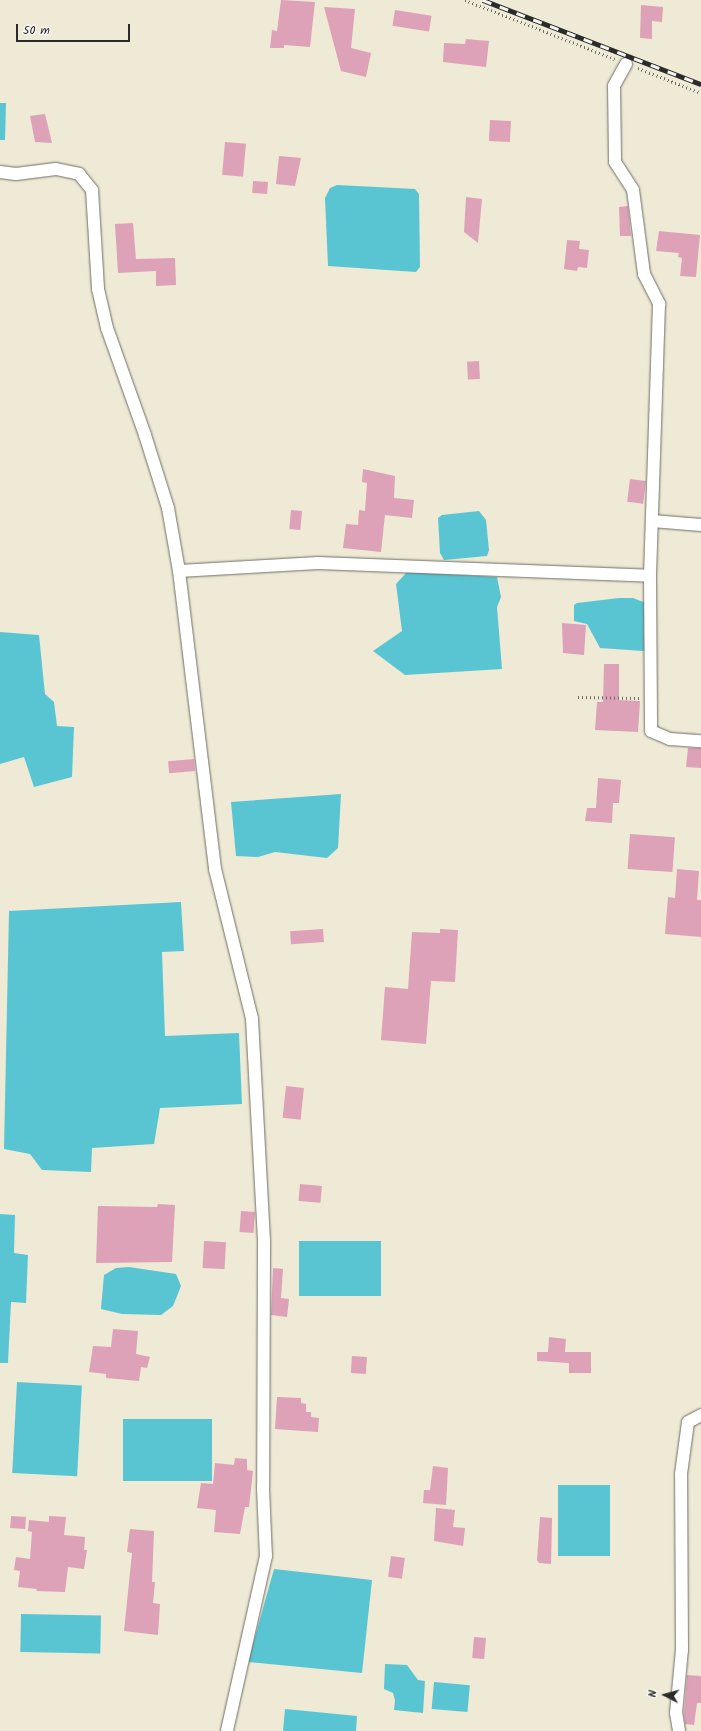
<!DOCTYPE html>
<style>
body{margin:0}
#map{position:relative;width:701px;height:1731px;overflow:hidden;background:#eeead5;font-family:Kalam,sans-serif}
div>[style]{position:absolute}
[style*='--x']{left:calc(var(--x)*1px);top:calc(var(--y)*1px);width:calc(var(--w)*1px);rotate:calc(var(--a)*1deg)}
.water>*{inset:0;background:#59c5d2;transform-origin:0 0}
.building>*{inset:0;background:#dda1b8;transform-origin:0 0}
.path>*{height:2.5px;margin-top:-1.25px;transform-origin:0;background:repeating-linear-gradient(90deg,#6f6e66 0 1px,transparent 0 4px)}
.roads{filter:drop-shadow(0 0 1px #6f6e66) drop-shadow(0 0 1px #6f6e66)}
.minor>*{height:12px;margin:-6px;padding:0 6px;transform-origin:6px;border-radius:6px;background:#fff}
.rail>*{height:4.5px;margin-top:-2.25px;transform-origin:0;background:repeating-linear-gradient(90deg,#f6f6f2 0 9px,#2b2b2b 0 18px);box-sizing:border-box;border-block:1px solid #2b2b2b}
span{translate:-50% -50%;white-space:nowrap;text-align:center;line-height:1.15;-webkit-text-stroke:3px #f6f6f2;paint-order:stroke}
.north{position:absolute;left:645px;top:1675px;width:40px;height:40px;-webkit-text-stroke:3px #f6f6f2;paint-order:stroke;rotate:276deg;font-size:11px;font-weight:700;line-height:16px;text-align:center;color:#2b2b2b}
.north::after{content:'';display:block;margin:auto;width:14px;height:18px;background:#2b2b2b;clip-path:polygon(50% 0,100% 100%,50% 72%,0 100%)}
.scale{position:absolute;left:16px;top:24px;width:114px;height:18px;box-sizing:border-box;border:2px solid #2b2b2b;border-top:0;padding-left:5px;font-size:12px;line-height:14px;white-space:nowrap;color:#2b2b2b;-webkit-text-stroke:3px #f6f6f2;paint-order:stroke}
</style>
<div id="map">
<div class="water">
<div style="clip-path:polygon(0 103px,6px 103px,5px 140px,0 140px)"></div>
<div style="clip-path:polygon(337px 185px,415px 189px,419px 194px,420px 267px,416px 272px,328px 266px,325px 198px,330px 188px)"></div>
<div style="clip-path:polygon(479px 511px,486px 520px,489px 550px,487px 556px,444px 560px,440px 553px,438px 518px,442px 515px)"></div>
<div style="clip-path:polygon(407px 572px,497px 577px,501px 597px,497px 607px,502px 669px,405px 675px,373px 651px,402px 631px,396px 584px)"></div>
<div style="clip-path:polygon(619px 598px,633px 598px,646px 603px,645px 650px,643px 651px,600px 648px,587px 624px,574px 621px,574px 605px,577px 603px)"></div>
<div style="clip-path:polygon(0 632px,39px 635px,45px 694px,54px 702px,57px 726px,74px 727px,72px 777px,34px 787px,24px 757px,0 764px)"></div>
<div style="clip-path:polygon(341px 794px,338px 848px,327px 858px,275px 852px,258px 857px,236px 856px,231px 802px)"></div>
<div style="clip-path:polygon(181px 902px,184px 951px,162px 952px,165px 1036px,239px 1033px,242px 1104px,160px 1108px,154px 1144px,92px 1148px,91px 1172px,42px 1170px,30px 1154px,4px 1149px,9px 911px)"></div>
<div style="clip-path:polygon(0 1214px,15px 1215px,14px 1253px,28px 1255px,26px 1303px,11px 1302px,8px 1363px,0 1363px)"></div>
<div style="left:299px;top:1241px;width:82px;height:55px"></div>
<div style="clip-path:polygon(129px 1267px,176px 1274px,181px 1286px,173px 1306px,161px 1315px,122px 1314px,101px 1309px,104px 1275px,116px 1268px)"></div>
<div style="left:17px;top:1382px;width:65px;height:91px;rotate:3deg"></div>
<div style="left:123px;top:1419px;width:89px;height:62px"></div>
<div style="left:558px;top:1485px;width:52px;height:71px"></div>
<div style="clip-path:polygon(274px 1569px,372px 1580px,362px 1673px,248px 1662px)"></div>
<div style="left:21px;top:1614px;width:80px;height:38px;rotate:1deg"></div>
<div style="clip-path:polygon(385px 1664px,407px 1665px,418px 1680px,425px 1681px,423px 1713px,394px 1710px,395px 1700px,393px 1693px,384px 1689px)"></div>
<div style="left:434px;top:1682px;width:36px;height:27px;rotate:5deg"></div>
<div style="clip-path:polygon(285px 1709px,357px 1716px,356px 1731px,283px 1731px)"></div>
</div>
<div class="building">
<div style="clip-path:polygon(281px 0,315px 2px,310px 47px,284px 45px,284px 48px,270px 48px,272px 30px,277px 31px)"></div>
<div style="clip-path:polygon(641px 5px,663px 7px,662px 22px,652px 21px,652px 39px,640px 38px)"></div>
<div style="clip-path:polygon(324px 7px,355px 9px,351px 48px,371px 53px,366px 77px,341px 71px)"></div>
<div style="left:395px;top:10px;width:37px;height:16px;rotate:9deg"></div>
<div style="clip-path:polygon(466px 39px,489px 41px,486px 67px,443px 62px,444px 43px,465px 44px)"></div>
<div style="clip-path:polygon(45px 114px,52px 143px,35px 142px,30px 116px)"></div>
<div style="left:490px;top:120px;width:21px;height:21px;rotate:3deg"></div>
<div style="left:225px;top:142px;width:21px;height:33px;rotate:5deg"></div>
<div style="clip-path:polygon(279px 156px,301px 158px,295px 186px,276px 184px)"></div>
<div style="left:253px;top:181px;width:15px;height:12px;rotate:4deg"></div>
<div style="clip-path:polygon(466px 197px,482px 199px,478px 243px,464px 232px)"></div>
<div style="clip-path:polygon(628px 206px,631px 236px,620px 236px,619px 207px)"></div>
<div style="clip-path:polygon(133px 223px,136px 259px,175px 258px,176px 285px,156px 286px,156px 271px,118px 273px,115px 224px)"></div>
<div style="clip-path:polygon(659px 231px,700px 235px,696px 277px,680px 276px,682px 258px,678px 257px,679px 253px,656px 251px)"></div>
<div style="clip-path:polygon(567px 240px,580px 241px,579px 249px,589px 250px,587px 268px,578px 267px,577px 271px,564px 269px)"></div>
<div style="left:479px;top:361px;width:18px;height:12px;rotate:87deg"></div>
<div style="clip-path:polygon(363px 469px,395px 476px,394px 498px,414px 500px,412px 518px,385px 515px,381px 552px,343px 548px,346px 524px,358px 525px,359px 510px,365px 511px,367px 483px,362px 482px)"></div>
<div style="left:630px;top:479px;width:16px;height:23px;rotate:7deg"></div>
<div style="left:291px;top:510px;width:11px;height:19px;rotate:5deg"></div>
<div style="clip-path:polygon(562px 623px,586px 625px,584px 655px,563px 653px)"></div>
<div style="clip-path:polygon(604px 664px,619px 664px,619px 700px,640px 701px,638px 732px,595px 730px,597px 702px,603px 702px)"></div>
<div style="clip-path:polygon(688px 748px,701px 748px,701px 768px,686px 767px)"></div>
<div style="left:194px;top:759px;width:12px;height:26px;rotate:85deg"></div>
<div style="clip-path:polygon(598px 778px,621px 780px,619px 803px,613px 803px,612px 823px,585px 821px,587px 808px,596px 808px)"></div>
<div style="left:630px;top:834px;width:45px;height:35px;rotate:4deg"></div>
<div style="clip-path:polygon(677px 869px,699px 871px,697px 900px,701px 900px,701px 937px,665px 934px,668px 897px,675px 898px)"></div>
<div style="left:323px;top:929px;width:13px;height:33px;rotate:86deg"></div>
<div style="clip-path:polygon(440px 929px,458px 930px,455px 982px,431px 981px,426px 1044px,381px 1040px,385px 987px,408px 989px,412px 932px,440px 933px)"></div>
<div style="left:286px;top:1086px;width:18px;height:32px;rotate:6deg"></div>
<div style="left:300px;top:1184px;width:22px;height:17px;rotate:5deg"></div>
<div style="clip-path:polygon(158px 1204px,175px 1205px,172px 1262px,96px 1263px,98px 1206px,157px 1207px)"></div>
<div style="left:241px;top:1211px;width:14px;height:21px;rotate:4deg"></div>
<div style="left:204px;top:1241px;width:22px;height:27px;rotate:3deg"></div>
<div style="clip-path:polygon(273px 1268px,283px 1269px,281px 1298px,289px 1299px,287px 1317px,271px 1315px)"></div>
<div style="clip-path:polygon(113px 1329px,138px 1331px,136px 1354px,150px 1357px,147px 1368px,141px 1367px,139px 1381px,106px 1378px,106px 1374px,89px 1372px,93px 1346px,111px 1347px)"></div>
<div style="clip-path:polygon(549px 1337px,566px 1339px,565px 1352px,591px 1352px,591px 1373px,569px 1373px,569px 1363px,537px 1361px,537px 1352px,548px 1352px)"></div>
<div style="left:352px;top:1356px;width:15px;height:17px;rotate:4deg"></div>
<div style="clip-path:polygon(277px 1397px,301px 1398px,301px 1403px,306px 1404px,306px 1412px,311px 1412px,311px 1417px,319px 1418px,318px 1432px,275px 1429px)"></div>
<div style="clip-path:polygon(235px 1458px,247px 1459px,247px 1470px,253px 1471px,249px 1507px,245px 1507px,240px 1534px,214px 1532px,216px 1510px,197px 1508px,201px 1483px,213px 1484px,215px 1463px,234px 1465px)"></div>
<div style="clip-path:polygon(433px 1466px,448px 1468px,446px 1505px,423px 1503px,424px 1490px,430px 1490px)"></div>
<div style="clip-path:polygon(436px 1508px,455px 1510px,453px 1527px,465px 1528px,463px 1546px,434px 1541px)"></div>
<div style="left:11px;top:1516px;width:15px;height:12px;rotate:4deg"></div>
<div style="clip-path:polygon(49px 1516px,66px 1517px,64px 1535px,85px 1537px,84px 1550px,87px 1550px,84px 1569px,68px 1567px,65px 1592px,36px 1591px,37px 1589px,18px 1587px,20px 1571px,14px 1570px,16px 1557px,30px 1559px,32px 1532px,28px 1531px,29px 1520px,49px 1522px)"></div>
<div style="clip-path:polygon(540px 1517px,552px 1518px,551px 1564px,539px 1563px,537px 1560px)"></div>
<div style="clip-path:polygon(130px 1529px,154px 1531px,152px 1582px,155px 1582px,153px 1603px,160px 1604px,158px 1635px,124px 1631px,132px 1553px,127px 1552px)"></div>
<div style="left:391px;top:1556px;width:14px;height:21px;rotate:8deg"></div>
<div style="left:474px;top:1637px;width:12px;height:21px;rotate:5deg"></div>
<div style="clip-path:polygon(687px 1675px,701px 1676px,701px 1703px,697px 1703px,694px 1725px,685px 1724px,684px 1713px)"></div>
</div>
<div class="path">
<div style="--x:465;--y:0;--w:161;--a:21.5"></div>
<div style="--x:638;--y:68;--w:68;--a:21.6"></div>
<div style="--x:578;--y:697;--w:61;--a:0.9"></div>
</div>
<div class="roads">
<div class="minor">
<div style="--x:626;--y:64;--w:25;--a:119"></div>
<div style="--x:614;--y:86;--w:76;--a:89.2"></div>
<div style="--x:615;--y:162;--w:33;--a:57"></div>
<div style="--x:633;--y:190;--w:85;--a:82.5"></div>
<div style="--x:644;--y:274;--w:34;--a:63"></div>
<div style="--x:659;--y:304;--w:272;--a:91.9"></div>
<div style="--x:0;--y:172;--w:16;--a:7"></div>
<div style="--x:16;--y:174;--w:40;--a:-7.1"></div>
<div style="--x:56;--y:169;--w:24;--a:12"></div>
<div style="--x:79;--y:174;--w:21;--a:51"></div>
<div style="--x:92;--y:190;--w:99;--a:86.5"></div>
<div style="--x:98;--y:289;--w:40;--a:77"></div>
<div style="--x:107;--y:328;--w:114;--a:70.4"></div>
<div style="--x:145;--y:435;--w:77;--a:72.5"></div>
<div style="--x:168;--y:508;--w:64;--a:80.1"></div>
<div style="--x:179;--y:571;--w:300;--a:83.1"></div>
<div style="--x:215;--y:869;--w:154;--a:76.1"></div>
<div style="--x:252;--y:1019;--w:224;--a:86.9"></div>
<div style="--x:264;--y:1243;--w:245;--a:90.2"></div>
<div style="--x:263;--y:1488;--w:68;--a:87.5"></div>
<div style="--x:266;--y:1556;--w:179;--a:102.6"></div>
<div style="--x:652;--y:521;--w:49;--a:4.7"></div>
<div style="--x:179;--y:571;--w:139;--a:-3.3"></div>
<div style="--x:318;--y:563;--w:332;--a:2.2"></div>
<div style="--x:650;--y:576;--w:155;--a:89.6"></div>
<div style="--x:651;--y:731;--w:21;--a:23"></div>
<div style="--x:670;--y:739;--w:31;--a:4"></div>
<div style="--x:679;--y:1731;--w:18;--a:-99"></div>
<div style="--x:676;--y:1713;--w:63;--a:-84.6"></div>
<div style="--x:682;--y:1650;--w:176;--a:-90.3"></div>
<div style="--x:681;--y:1474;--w:52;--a:-82.3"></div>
<div style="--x:688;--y:1422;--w:15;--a:-28"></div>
</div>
</div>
<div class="rail">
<div style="--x:483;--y:0;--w:234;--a:21.1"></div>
</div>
<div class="north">N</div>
<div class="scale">50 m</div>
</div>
